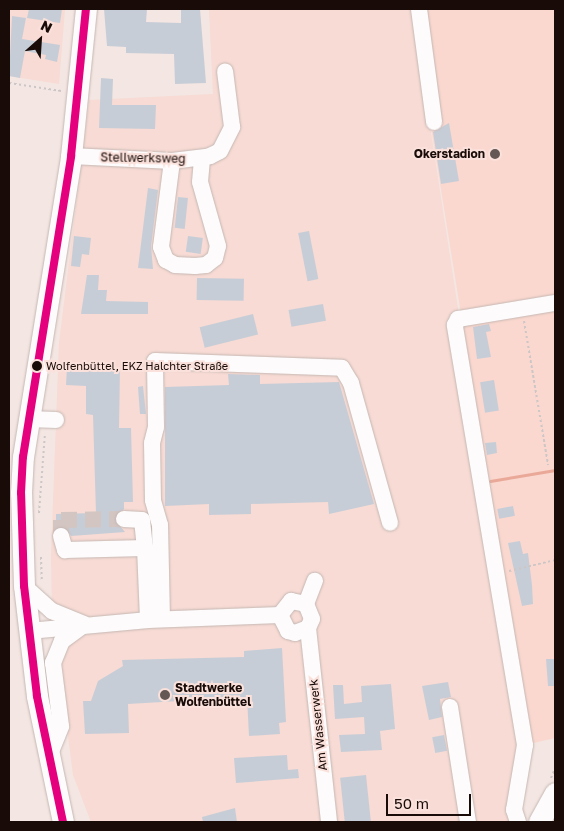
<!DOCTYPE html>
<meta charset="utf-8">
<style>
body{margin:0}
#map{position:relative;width:564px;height:831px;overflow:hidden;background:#f4e6e2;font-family:"Golos Text",sans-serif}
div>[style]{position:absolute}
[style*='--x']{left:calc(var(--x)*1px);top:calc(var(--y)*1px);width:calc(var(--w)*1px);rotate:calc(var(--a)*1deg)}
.built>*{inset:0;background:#f7dbd4}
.green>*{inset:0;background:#fad8cf}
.stream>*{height:3px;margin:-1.5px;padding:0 1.5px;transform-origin:1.5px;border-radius:1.5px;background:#e9a898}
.building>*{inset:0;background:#c7cdd7;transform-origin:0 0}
.minor-tunnel>*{height:16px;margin-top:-8px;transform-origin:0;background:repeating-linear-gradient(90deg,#d3c5c1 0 16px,transparent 0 24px)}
.path>*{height:2px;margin-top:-1px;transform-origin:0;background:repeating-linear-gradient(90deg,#ccc7c6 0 2.5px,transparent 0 5px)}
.roads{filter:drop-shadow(0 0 1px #c5b7b3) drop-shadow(0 0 1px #c5b7b3)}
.minor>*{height:16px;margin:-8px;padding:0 8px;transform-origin:8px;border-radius:8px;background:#fdfbfb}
.major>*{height:21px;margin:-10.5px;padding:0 10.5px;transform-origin:10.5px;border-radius:10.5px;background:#fdfbfb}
.bus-1>*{height:8px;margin:-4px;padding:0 4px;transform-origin:4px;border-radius:4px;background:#e5007d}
.dots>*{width:14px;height:14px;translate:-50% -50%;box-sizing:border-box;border:2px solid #fbe1db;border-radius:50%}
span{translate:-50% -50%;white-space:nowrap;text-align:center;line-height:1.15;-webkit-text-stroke:4px #fbe1db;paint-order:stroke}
.bus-label{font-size:11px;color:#180b08}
.left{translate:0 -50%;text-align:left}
.poi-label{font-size:12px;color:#180b08;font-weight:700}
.right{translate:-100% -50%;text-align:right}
.street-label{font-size:12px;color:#180b08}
.frame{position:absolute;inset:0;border:10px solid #180b08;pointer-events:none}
.north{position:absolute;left:15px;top:15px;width:50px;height:50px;-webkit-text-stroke:4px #fbe1db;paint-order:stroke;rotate:26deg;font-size:14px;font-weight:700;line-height:20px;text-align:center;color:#180b08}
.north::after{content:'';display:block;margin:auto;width:18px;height:22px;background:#180b08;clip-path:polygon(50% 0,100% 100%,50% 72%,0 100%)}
.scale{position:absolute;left:386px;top:794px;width:85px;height:22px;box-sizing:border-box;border:2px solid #180b08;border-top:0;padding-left:6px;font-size:15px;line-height:18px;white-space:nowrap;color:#180b08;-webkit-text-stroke:4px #fbe1db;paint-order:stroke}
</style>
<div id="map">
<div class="built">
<div style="clip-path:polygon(9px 9px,65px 9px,59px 84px,9px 76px)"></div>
<div style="clip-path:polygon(209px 9px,412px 9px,525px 745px,521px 822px,91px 822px,73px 775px,52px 611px,51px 556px,59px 343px,89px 100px,213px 94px)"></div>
</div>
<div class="green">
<div style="clip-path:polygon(412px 9px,555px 9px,555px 299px,461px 314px)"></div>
<div style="clip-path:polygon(555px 309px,555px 738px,525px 745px,455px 325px)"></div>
</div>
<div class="stream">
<div style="--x:490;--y:481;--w:66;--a:-9.6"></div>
</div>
<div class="building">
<div style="clip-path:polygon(29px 9px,62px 9px,60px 23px,27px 18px)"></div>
<div style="clip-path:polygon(104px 9px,147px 9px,146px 22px,181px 23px,181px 9px,200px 9px,206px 83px,175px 84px,174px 54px,126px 53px,126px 47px,107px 46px)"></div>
<div style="clip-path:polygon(12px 16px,26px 18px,22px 39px,60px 45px,57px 62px,45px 59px,46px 55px,25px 51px,20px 78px,9px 76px)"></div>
<div style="clip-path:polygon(101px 78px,113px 79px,112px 105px,156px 105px,155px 129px,99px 128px)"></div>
<div style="clip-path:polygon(449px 123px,459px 181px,441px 184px,433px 132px)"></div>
<div style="clip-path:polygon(148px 188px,158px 190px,151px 246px,153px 269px,138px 268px)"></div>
<div style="left:178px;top:197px;width:10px;height:31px;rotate:6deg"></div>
<div style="left:309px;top:231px;width:49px;height:11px;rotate:79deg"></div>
<div style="clip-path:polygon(74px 236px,91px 238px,89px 255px,82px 254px,80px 267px,71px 266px)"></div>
<div style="left:188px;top:236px;width:15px;height:16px;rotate:8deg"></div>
<div style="clip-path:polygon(87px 275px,99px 275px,98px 290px,107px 290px,106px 301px,148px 302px,148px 314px,81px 314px)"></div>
<div style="left:197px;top:278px;width:47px;height:22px;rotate:1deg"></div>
<div style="left:323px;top:304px;width:17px;height:35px;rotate:80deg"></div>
<div style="left:253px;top:314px;width:21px;height:55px;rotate:76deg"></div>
<div style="clip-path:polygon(489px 324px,491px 331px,486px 332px,491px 357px,477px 359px,473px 327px)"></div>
<div style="clip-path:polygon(67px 367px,120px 369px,119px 428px,131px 428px,133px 502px,124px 502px,124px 509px,114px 519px,125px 532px,71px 536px,64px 526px,56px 528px,56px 514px,96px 513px,93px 415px,86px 414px,86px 386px,66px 385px)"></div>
<div style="clip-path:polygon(228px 374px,260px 375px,260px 384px,339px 382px,374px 504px,329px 514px,328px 502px,251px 504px,251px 514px,209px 515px,209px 504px,165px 506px,165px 387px,229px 385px)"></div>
<div style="left:494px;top:380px;width:31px;height:14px;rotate:81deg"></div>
<div style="clip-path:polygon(143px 386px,146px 414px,140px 414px,138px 387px)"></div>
<div style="clip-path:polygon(496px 442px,497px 453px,487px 455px,485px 443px)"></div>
<div style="left:513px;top:506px;width:10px;height:16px;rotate:79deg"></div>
<div style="clip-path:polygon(520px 541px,523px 554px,528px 553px,532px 585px,533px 604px,522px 606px,508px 543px)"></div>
<div style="clip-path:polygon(282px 648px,286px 722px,279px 723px,280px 734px,249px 736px,247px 697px,128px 704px,129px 733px,85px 734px,83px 701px,91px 701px,98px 681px,123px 666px,122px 660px,244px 657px,244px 651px)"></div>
<div style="clip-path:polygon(546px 659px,555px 659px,555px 686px,548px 686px)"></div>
<div style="clip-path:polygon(448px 682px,451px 697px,440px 699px,442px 717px,429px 720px,422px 686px)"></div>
<div style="clip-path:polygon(391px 684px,395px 729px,380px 731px,382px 750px,341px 752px,339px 735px,365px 734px,364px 717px,335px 719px,333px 685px,343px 685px,344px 704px,362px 702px,361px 686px)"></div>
<div style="left:444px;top:735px;width:16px;height:12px;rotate:79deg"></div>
<div style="clip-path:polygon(287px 755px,288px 770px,298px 769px,299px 778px,236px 783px,234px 758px)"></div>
<div style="left:366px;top:775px;width:46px;height:26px;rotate:84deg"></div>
<div style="clip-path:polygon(235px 808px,237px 822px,203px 822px,202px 817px)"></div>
</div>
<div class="minor-tunnel">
<div style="--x:61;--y:536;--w:16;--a:-90"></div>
<div style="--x:61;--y:520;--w:63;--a:-0.9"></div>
</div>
<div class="path">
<div style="--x:9;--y:83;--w:53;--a:8.7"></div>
<div style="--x:524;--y:321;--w:146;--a:80.5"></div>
<div style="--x:39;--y:513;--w:80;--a:-85.7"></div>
<div style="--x:41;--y:557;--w:25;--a:88"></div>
<div style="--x:509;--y:571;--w:47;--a:-13.4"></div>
<div style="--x:551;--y:778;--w:11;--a:-68"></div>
</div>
<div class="roads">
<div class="minor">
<div style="--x:419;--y:9;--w:114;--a:82.4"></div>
<div style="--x:71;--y:156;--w:101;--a:2.8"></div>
<div style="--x:172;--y:161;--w:38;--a:-7"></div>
<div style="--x:210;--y:156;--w:11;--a:-27"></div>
<div style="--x:220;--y:151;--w:27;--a:-63"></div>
<div style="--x:232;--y:127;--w:56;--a:-97.1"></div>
<div style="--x:172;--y:161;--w:87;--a:97.3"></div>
<div style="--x:161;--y:247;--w:14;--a:69"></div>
<div style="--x:166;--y:260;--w:10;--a:29"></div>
<div style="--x:175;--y:265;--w:20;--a:3"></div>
<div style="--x:195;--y:266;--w:11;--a:-5"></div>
<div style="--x:206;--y:265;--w:11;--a:-38"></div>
<div style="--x:215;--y:258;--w:12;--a:-76"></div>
<div style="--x:218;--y:246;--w:66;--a:-105.7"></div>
<div style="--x:200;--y:182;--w:24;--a:-85"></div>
<div style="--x:29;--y:419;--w:27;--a:2"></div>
<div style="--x:124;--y:519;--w:18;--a:3"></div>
<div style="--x:142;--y:520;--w:28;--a:84"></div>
<div style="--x:61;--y:536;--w:15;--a:74"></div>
<div style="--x:65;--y:550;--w:80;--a:-1.4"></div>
<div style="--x:145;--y:548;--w:72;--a:87.6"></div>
<div style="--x:24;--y:586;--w:38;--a:42"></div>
<div style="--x:52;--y:611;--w:35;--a:22"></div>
<div style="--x:306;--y:604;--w:25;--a:-69"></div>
<div style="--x:280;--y:615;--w:18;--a:-52"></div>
<div style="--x:291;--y:601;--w:15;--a:11"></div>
<div style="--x:306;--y:604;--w:16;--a:68"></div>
<div style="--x:312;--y:619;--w:10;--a:114"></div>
<div style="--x:162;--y:619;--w:94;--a:-91.2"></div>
<div style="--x:160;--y:525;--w:26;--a:-106"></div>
<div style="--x:153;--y:500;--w:57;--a:-91"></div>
<div style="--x:152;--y:443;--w:16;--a:-76"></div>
<div style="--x:156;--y:427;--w:66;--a:-90.9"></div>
<div style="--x:155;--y:361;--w:187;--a:2.1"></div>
<div style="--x:342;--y:368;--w:17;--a:59"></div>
<div style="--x:351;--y:383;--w:145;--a:74.4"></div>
<div style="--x:29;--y:631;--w:120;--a:-5.3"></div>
<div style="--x:148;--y:620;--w:132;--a:-2.2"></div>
<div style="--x:280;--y:615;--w:18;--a:63"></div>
<div style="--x:288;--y:631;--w:7;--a:16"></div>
<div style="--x:295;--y:633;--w:14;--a:-21"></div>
<div style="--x:308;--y:628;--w:195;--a:83.8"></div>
<div style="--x:450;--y:707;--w:116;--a:81.1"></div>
<div style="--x:48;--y:759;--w:35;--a:-68"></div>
<div style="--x:61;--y:726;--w:64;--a:-97.2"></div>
<div style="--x:53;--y:663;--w:24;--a:-68"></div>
<div style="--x:62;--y:641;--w:24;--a:-36"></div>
<div style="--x:518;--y:822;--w:13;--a:-108"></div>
<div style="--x:514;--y:810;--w:66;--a:-80.4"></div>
<div style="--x:525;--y:745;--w:426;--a:-99.5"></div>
<div style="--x:455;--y:325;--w:7;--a:-63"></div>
<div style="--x:458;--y:319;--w:98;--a:-9.4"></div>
</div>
<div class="major">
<div style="--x:63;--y:822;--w:129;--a:-101.7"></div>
<div style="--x:37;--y:696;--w:111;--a:-96.7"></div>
<div style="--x:24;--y:586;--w:93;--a:-91.8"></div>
<div style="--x:21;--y:493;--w:36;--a:-87"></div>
<div style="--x:23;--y:457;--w:305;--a:-80.9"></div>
<div style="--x:71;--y:156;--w:148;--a:-84.2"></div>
<div style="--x:539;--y:822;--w:33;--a:-61"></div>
</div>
</div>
<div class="bus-1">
<div style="--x:63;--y:822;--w:129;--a:-101.7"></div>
<div style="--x:37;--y:696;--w:111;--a:-96.7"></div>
<div style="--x:24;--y:586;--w:93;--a:-91.8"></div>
<div style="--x:21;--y:493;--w:36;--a:-87"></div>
<div style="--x:23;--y:457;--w:305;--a:-80.9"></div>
<div style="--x:71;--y:156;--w:148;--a:-84.2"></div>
</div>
<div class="dots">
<div style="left:495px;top:154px;background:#655854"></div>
<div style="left:37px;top:366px;background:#180b08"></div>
<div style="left:165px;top:695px;background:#655854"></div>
</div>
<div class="bus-label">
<span class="left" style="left:46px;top:366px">Wolfenbüttel, EKZ Halchter Straße</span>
</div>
<div class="poi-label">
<span class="right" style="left:485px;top:154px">Okerstadion</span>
<span class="left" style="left:175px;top:695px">Stadtwerke<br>Wolfenbüttel</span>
</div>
<div class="street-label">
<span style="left:143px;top:158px;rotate:1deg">Stellwerksweg</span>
<span style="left:318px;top:725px;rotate:-96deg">Am Wasserwerk</span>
</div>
<div class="frame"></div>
<div class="north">N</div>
<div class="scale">50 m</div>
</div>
